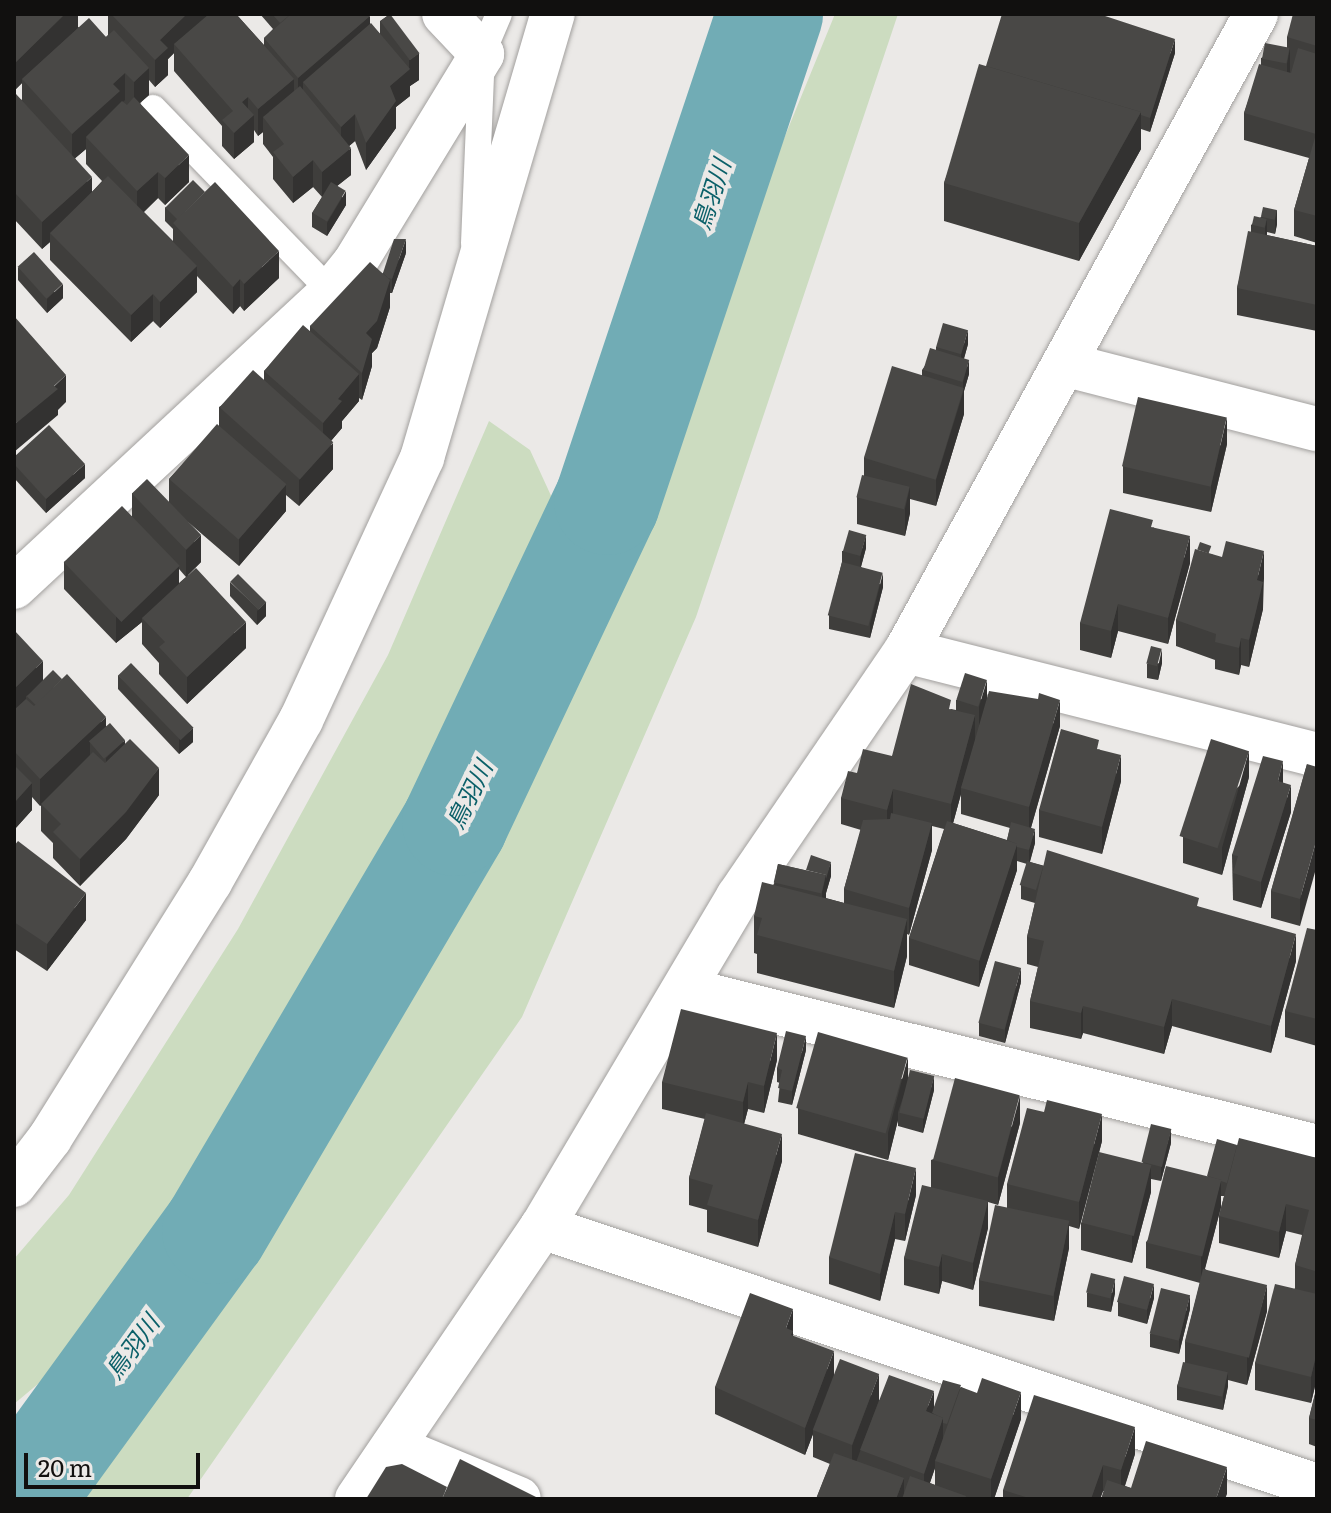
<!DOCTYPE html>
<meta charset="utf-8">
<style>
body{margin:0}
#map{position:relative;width:1331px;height:1513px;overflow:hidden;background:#ebe9e7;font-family:Literata,"Noto Sans JP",serif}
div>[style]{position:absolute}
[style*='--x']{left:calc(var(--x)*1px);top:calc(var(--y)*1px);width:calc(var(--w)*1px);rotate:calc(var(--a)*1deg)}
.green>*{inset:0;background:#ccdcc0}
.river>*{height:106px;margin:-53px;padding:0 53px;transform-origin:53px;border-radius:53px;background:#71acb5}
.roads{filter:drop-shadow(0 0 2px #a2a09e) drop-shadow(0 0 2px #a2a09e)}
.lane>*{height:26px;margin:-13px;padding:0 13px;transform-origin:13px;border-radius:13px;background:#fff}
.street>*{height:44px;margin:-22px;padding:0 22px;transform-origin:22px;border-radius:22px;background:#fff}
.wall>*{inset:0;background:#3f3e3c}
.shaded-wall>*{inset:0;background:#333231}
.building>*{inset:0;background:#494846;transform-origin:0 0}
span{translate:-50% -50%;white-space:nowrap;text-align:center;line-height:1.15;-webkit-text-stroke:8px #ebe9e7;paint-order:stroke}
.water-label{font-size:24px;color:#0b6069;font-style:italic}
.frame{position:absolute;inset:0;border:16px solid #11100f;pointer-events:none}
.scale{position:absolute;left:24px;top:1453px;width:176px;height:36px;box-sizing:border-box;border:4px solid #11100f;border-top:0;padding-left:10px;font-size:24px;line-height:28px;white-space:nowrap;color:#11100f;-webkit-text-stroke:6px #ebe9e7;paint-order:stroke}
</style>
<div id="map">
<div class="green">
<div style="clip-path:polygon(835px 14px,898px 14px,696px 617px,522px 1017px,187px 1499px,47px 1499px,270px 1233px,517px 790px)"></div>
<div style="clip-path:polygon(489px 421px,530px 450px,559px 513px,553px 570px,320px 1012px,100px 1332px,14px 1404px,14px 1259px,69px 1195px,238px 929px,388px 655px)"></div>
</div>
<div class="river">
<div style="--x:20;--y:1499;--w:331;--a:-54"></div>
<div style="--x:215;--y:1231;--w:473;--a:-59.5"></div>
<div style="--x:455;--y:823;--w:355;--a:-64.7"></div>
<div style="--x:607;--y:502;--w:515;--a:-71.53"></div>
</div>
<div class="roads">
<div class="lane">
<div style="--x:153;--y:108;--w:256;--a:45.9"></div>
<div style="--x:474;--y:243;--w:189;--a:-87.6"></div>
<div style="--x:482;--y:54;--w:43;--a:-67"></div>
</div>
<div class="street">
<div style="--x:1067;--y:365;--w:258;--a:14.4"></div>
<div style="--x:14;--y:587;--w:433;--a:-42.9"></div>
<div style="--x:331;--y:292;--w:36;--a:-51"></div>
<div style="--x:354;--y:264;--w:246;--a:-58.6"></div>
<div style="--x:482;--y:54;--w:55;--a:-133.5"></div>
<div style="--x:906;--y:651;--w:424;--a:14.2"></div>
<div style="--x:687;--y:990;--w:649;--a:13.99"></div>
<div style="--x:14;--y:1185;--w:59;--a:-52.5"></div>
<div style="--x:50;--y:1138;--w:302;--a:-58"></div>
<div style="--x:210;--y:882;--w:186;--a:-60.7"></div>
<div style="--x:301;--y:720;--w:289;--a:-65.2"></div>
<div style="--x:422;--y:458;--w:463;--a:-73.6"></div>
<div style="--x:542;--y:1227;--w:817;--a:18.48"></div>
<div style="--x:393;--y:1447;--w:136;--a:22.4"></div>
<div style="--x:357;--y:1499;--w:329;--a:-55.8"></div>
<div style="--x:542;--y:1227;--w:384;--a:-59.3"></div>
<div style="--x:738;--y:897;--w:298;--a:-55.7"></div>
<div style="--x:906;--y:651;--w:727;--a:-61.21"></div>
</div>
</div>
<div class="wall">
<div style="clip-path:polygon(evenodd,14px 14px,78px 14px,78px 27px,106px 37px,108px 35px,108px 14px,236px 14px,264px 45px,264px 38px,273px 29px,260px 14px,369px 14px,370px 24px,380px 34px,380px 21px,390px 14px,419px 80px,410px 86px,410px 96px,396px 107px,396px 128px,366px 170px,355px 141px,349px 146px,351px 175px,337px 186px,346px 205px,327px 236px,312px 227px,312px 213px,322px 197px,313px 187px,293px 203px,273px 179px,273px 157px,263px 144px,263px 132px,258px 136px,254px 130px,254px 142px,234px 159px,222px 146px,222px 126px,174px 71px,174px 53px,168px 59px,168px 75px,155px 87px,149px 80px,149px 95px,140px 103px,189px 182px,165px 205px,158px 198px,144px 212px,173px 241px,173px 229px,165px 221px,165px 207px,279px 278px,244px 311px,240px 306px,233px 314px,197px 276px,197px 292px,160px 328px,153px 321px,131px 342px,50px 260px,50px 242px,42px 249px,14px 219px,14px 96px,22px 100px,22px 83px,14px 91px,14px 14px,86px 149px,86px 164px,102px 181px,92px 192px,75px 158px,86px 149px)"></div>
<div style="clip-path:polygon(1317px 14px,1317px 243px,1294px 236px,1294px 210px,1309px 158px,1244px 140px,1244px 113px,1261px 65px,1261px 58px,1287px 48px,1287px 37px)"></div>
<div style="clip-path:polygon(1175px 53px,1150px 132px,1141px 129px,1141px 149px,1079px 261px,944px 221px,944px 183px,986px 66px)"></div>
<div style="clip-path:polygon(1277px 210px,1277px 224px,1275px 234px,1267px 232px,1267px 235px,1317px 246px,1317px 331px,1237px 315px,1237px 288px,1251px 232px,1251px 225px,1261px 217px)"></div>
<div style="clip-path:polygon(evenodd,406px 253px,392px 293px,390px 293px,390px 307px,377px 348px,372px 353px,372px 366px,362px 400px,359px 398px,359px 401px,342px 421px,342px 428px,331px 441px,333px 469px,299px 506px,286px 495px,286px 511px,239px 566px,188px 522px,201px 562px,188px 575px,246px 648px,187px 704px,159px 674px,159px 663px,142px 644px,142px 622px,116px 643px,64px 589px,64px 562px,132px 516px,132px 493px,169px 502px,169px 479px,219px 426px,219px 407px,264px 380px,264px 371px,310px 331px,310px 326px,383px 273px,406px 253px,179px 569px,186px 577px,179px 583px,179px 569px)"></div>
<div style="clip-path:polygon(18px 267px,63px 298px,47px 313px,18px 280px)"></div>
<div style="clip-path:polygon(968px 344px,964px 359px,969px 374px,964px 391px,964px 414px,936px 506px,910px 499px,910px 513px,905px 536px,857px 524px,857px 497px,864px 475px,864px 458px,922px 375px,922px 370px,936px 350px,936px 347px)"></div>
<div style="clip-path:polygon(1227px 444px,1211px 512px,1123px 493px,1123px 466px)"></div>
<div style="clip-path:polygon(14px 457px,85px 478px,46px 513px,14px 478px)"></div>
<div style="clip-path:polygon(1153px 527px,1190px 563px,1168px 644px,1118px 631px,1111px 658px,1080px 650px,1080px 623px)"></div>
<div style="clip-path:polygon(866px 548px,861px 567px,883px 587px,870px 638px,829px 629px,829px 615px,842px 562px,842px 551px)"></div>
<div style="clip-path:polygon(1211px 554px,1264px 578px,1263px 609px,1249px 667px,1241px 665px,1239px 675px,1215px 669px,1215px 660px,1176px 646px,1176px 620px)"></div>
<div style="clip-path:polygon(230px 582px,266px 616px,257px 625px,230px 596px)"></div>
<div style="clip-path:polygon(14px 630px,43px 680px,106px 726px,125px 744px,159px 795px,126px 839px,80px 886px,53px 858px,53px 843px,41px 831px,41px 805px,40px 806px,32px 797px,32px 810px,14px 830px)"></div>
<div style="clip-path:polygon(1162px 663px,1158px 680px,1147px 678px,1147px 664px)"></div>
<div style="clip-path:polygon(118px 675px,193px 742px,179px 754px,118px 689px)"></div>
<div style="clip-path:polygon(evenodd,987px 699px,1060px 726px,1031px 828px,1035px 843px,1030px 862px,1199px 907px,1296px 961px,1271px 1053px,1172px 1026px,1164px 1054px,1083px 1033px,1081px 1039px,1030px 1028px,1030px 1001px,1038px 967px,1027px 964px,1027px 937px,1035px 903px,1021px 899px,1021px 885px,1027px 864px,1017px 861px,1017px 870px,979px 987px,909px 965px,909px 938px,944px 829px,932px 826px,932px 850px,909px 935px,907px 934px,907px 956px,894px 1008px,757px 973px,757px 954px,754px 953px,754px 916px,774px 884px,778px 864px,831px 876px,826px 893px,826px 898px,844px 903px,844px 889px,861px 830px,841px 824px,841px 798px,857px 773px,892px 756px,951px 709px,956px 710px,956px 700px,987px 699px,961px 794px,961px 814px,1010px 828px,1007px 840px,953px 823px,961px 794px)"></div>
<div style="clip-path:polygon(1099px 749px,1121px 781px,1102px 854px,1039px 837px,1039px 810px)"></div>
<div style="clip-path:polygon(1307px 764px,1300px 926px,1271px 918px,1271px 891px)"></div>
<div style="clip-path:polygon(1249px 777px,1222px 875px,1183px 863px,1183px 837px)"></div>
<div style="clip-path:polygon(1283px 783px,1291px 812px,1261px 908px,1233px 900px,1232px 855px)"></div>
<div style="clip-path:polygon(14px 846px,86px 920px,47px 971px,14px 949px)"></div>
<div style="clip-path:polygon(1317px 889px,1317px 922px,1315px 922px,1315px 895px)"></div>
<div style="clip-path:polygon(1317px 930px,1317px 1046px,1285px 1037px,1285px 1011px)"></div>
<div style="clip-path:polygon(1021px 982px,1005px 1043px,979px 1036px,979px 1023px)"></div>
<div style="clip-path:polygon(806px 1050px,792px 1105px,778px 1102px,780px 1083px,777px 1082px,777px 1068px)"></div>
<div style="clip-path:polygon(777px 1060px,764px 1113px,748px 1109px,744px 1124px,782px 1161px,758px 1247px,707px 1232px,707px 1210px,689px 1205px,689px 1178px,705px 1119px,662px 1109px,662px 1082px)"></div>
<div style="clip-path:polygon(908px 1077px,934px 1090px,923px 1133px,898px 1126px,898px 1120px,888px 1160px,798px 1134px,798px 1108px)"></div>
<div style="clip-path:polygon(1020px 1123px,998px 1205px,988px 1202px,988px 1228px,973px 1290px,942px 1281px,939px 1294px,904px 1285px,904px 1258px,931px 1187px,931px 1160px)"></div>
<div style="clip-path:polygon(1102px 1141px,1079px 1229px,1069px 1226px,1069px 1248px,1054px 1321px,979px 1306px,979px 1280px,1007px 1208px,1007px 1184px)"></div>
<div style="clip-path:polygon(1171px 1143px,1161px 1181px,1151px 1179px,1151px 1192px,1132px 1263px,1081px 1250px,1081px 1223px,1142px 1163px)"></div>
<div style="clip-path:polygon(1237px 1145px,1317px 1158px,1317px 1378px,1311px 1403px,1255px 1390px,1255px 1363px,1295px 1288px,1295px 1265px,1302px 1235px,1286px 1231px,1279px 1258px,1219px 1243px,1219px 1216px,1224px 1196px,1221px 1196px,1221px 1207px,1205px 1269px,1267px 1311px,1247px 1385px,1228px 1380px,1228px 1386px,1223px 1410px,1177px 1400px,1177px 1386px,1185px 1362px,1185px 1342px,1200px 1283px,1146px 1268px,1146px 1242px)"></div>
<div style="clip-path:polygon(916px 1195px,905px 1241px,895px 1239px,880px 1301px,829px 1284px,829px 1257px)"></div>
<div style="clip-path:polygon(1087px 1293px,1115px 1293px,1111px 1312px,1087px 1307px)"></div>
<div style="clip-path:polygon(1154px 1298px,1147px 1324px,1118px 1316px,1118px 1302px)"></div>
<div style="clip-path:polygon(1190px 1309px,1179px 1354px,1150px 1347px,1150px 1334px)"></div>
<div style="clip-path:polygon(evenodd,793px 1336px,834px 1376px,879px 1400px,934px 1407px,961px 1387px,1021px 1419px,994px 1499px,970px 1499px,966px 1497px,966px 1499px,816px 1499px,830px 1464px,813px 1457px,813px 1434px,805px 1455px,715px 1414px,715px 1387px,793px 1336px,935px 1468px,935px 1485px,930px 1483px,935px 1468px)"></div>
<div style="clip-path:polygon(1317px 1386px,1317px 1447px,1309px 1444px,1309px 1418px)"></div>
<div style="clip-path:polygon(1135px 1454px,1125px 1486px,1131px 1488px,1227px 1494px,1103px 1491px,1100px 1499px,1003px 1499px,1003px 1490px)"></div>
</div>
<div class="shaded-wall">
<div style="clip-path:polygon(65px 14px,78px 14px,78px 28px,22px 79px,22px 83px,14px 91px,14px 64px)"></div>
<div style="clip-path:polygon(187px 14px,211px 14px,174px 44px,174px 53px,168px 59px,168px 75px,155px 87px,155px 60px,160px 40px)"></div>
<div style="clip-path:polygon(370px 16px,370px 43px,303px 82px,303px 100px,298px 104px,298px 78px)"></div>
<div style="clip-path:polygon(1175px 39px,1175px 53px,1150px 132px,1150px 118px)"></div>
<div style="clip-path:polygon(1290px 48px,1290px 75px,1287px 91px,1287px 64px)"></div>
<div style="clip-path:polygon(419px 53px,419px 80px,410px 86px,410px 96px,396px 107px,396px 128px,366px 170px,366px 143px,390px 86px,409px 70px,409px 60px)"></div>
<div style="clip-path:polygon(149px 68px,149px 95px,134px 108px,134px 82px)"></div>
<div style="clip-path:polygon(125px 73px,125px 100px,86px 137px,86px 149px,72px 161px,72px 134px,113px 84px)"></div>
<div style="clip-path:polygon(294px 79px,294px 105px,263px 117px,263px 132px,258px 136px,258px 109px)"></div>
<div style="clip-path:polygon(248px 97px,248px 120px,254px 115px,254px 142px,234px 159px,234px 133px,242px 102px)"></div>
<div style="clip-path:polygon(1141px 112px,1141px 149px,1079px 261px,1079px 223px)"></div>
<div style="clip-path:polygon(355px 114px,355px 141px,341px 153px,341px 127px)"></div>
<div style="clip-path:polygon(351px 148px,351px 175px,322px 198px,322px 172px)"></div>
<div style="clip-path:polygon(189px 155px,189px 182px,165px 205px,165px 178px)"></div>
<div style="clip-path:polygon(313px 160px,313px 187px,293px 203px,293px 177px)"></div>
<div style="clip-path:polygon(158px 172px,158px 198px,137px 218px,137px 191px)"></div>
<div style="clip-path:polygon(92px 177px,92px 203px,50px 233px,50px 242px,42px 249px,42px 222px)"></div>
<div style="clip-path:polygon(346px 191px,346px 205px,327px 236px,327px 223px)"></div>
<div style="clip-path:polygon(1277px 210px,1277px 224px,1275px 234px,1275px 220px)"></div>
<div style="clip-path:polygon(1267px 219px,1267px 245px,1265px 255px,1265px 228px)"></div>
<div style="clip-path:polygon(406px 239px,406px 253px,392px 293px,392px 279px)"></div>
<div style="clip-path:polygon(279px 251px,279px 278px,244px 311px,244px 284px)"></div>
<div style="clip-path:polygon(197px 266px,197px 292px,160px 328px,160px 302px)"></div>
<div style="clip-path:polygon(240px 279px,240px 306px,233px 314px,233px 287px)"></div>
<div style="clip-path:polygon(390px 280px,390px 307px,377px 348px,372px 353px,372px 366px,362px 400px,362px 373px,366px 333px)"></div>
<div style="clip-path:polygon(63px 284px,63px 298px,47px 313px,47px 299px)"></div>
<div style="clip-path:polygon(153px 294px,153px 321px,131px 342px,131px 315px)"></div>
<div style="clip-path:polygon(968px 330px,968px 344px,961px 368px,961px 354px)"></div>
<div style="clip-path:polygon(969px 360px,969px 374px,964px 391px,964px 414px,936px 506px,936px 480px,963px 393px,963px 382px)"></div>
<div style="clip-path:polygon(359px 374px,359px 401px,342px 421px,342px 428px,323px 450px,323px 423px,338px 399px)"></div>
<div style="clip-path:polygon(66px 375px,66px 402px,58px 410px,58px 415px,14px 452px,14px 425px)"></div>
<div style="clip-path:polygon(1227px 417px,1227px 444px,1211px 512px,1211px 486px)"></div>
<div style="clip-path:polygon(333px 443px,333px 469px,299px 506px,299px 480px)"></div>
<div style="clip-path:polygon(85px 464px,85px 478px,46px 513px,46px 499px)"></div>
<div style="clip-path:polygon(286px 485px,286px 511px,239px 566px,239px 539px)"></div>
<div style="clip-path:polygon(910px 487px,910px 513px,905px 536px,905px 509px)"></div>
<div style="clip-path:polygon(201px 535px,201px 562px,186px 577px,186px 550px)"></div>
<div style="clip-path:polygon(866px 535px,866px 548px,860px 570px,860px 556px)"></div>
<div style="clip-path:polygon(1190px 536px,1190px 563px,1168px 644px,1168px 618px)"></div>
<div style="clip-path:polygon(1264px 551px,1264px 578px,1257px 607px,1257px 580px)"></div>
<div style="clip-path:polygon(179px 566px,179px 592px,142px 618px,142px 622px,116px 643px,116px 617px)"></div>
<div style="clip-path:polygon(883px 573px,883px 587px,870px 638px,870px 624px)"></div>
<div style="clip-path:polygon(1263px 582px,1263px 609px,1249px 667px,1249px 640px)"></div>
<div style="clip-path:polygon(266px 602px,266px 616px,257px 625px,257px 611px)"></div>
<div style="clip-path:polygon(1118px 604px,1118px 631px,1111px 658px,1111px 631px)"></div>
<div style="clip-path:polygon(246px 622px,246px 648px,187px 704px,187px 677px)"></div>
<div style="clip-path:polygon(1241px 638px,1241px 665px,1239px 675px,1239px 648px)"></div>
<div style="clip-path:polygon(1162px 649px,1162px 663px,1158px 680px,1158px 667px)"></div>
<div style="clip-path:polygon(43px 661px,43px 687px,26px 696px,26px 704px,14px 716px,14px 689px)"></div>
<div style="clip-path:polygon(987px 680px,987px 707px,979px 733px,979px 707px)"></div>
<div style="clip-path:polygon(1060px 700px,1060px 726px,1029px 834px,1029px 807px)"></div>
<div style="clip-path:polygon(975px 715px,975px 742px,961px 788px,961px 794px,951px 831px,951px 804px)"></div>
<div style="clip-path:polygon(106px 717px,106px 744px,90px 742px,90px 759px,40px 806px,40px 779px)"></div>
<div style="clip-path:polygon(193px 728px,193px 742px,179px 754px,179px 740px)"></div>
<div style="clip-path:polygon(125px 740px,125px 767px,106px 785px,106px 758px)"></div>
<div style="clip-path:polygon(1249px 751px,1249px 777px,1222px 875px,1222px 848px)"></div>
<div style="clip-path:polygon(1121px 755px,1121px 781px,1102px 854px,1102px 827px)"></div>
<div style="clip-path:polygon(1283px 761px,1283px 788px,1278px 781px)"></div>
<div style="clip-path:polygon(159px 768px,159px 795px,126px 839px,80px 886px,80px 859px)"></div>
<div style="clip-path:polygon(32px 783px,32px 810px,14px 830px,14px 803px)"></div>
<div style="clip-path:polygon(1291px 785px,1291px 812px,1261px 908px,1261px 882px)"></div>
<div style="clip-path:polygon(893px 789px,893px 815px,887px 837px,887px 810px)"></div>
<div style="clip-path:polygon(932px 823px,932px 850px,909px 935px,909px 908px)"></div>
<div style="clip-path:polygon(1035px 829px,1035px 843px,1029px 864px,1029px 850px)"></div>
<div style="clip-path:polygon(1317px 838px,1317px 865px,1300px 926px,1300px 899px)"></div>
<div style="clip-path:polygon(1017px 844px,1017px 870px,979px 987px,979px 960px)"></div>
<div style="clip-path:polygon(831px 862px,831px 876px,826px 893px,826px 902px,822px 920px,822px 893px,826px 875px)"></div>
<div style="clip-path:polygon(86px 893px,86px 920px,47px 971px,47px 944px)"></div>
<div style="clip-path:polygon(907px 919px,907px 956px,894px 1008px,894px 971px)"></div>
<div style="clip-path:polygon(1296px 934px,1296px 961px,1271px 1053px,1271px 1026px)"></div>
<div style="clip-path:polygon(1021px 968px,1021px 982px,1005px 1043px,1005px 1029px)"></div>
<div style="clip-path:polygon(1172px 999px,1172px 1026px,1164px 1054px,1164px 1027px)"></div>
<div style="clip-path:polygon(1083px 1006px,1083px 1033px,1081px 1039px,1081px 1013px)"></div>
<div style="clip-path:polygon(777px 1033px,777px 1060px,764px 1113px,764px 1086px)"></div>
<div style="clip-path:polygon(806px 1036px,806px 1050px,792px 1105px,792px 1091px)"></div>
<div style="clip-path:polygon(908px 1057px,908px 1083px,898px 1112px,898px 1120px,888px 1160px,888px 1133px)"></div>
<div style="clip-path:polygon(934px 1076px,934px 1090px,923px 1133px,923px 1119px)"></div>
<div style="clip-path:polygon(748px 1082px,748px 1109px,743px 1128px,743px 1102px)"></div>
<div style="clip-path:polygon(1020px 1096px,1020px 1123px,998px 1205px,998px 1178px)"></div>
<div style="clip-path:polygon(1102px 1114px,1102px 1141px,1079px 1229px,1079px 1202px)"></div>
<div style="clip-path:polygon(1171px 1129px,1171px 1143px,1161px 1181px,1161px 1167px)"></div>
<div style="clip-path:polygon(782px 1134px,782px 1161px,758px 1247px,758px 1220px)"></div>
<div style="clip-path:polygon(1151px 1165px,1151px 1192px,1132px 1263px,1132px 1237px)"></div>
<div style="clip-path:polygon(916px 1168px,916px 1195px,905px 1241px,905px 1214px)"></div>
<div style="clip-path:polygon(1221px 1180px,1221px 1207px,1201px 1283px,1201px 1256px)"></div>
<div style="clip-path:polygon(988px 1201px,988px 1228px,973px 1290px,973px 1263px)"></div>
<div style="clip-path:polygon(1286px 1204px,1286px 1231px,1279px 1258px,1279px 1232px)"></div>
<div style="clip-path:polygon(895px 1212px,895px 1239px,880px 1301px,880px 1274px)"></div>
<div style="clip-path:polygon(1069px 1221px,1069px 1248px,1054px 1321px,1054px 1294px)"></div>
<div style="clip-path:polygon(942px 1254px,942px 1281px,939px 1294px,939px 1267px)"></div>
<div style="clip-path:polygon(1317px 1265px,1317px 1291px,1315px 1298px,1315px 1271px)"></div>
<div style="clip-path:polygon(1115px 1279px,1115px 1293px,1111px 1312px,1111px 1298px)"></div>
<div style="clip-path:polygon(1154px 1284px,1154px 1298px,1147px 1324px,1147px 1310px)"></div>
<div style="clip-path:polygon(1267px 1285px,1267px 1311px,1247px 1385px,1247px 1358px)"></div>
<div style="clip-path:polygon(1190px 1295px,1190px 1309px,1179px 1354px,1179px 1340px)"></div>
<div style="clip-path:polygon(793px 1309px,793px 1357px,786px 1328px)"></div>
<div style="clip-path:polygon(834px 1351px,834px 1378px,813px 1430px,813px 1434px,805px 1455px,805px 1428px)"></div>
<div style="clip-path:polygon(1317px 1351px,1317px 1378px,1311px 1403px,1311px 1377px)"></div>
<div style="clip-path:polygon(1228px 1372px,1228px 1386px,1223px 1410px,1223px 1396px)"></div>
<div style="clip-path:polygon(879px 1374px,879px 1400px,852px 1473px,852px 1446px)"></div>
<div style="clip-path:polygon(934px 1391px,934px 1418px,926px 1411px)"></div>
<div style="clip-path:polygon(1021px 1392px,1021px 1419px,994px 1499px,991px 1499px,991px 1479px)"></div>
<div style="clip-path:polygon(943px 1418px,943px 1444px,935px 1461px,935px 1468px,924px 1499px,924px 1474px)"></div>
<div style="clip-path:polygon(1135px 1427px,1135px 1454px,1121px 1497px,1121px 1470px)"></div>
<div style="clip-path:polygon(1103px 1465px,1103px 1491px,1100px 1499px,1091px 1499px)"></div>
<div style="clip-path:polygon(1227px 1467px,1227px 1494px,1225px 1499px,1216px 1499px)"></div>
<div style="clip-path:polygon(904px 1478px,904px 1499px,896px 1499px)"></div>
</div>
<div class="building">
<div style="clip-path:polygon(14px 14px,65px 14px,14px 64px)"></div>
<div style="clip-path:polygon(111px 14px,187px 14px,160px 40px,168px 48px,155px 60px)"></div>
<div style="clip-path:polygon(209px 14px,236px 14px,294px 79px,258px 109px,248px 97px,242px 102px,254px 115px,234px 133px,222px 120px,233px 111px,174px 44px)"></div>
<div style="clip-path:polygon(272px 14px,291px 14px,280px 23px)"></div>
<div style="clip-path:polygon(291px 14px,369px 14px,370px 16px,298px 78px,264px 38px)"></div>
<div style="left:390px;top:14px;width:49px;height:12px;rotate:53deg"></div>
<div style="clip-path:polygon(1002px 14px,1099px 14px,1175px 39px,1150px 118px,1141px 115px,1141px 112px,986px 66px)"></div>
<div style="clip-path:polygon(1293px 14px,1317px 14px,1317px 46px,1287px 37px)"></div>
<div style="clip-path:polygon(89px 18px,106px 37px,114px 30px,149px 68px,134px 82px,125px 73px,113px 84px,120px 91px,72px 134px,22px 79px)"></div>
<div style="clip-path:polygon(371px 23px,410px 69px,390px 86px,396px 101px,366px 143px,355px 114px,341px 127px,303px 82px)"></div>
<div style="left:1265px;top:43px;width:25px;height:16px;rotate:11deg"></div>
<div style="clip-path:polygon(1298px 48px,1317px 54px,1317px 216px,1294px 210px,1316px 134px,1244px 113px,1259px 64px,1291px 73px)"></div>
<div style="clip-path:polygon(979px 64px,1141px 112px,1079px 223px,944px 183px)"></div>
<div style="clip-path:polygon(300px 86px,351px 148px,322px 172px,313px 160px,293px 177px,273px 152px,284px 144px,263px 117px)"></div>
<div style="clip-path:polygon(16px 94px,92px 177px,42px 222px,14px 192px,14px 96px)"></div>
<div style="clip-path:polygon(134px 97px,189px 155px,165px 178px,158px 172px,137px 191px,86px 137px,122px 101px,127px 105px)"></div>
<div style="clip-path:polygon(108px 176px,197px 266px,160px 302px,153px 294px,131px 315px,50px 233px)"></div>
<div style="left:193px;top:180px;width:17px;height:39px;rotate:45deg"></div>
<div style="clip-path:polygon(215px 182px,279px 251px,244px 284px,240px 279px,233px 287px,173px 223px)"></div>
<div style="left:331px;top:182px;width:17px;height:36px;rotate:31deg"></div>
<div style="left:1263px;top:207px;width:14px;height:10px;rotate:12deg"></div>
<div style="left:1254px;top:216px;width:13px;height:9px;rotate:13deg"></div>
<div style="clip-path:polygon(1248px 231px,1317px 246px,1317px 305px,1237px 288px)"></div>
<div style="clip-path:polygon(394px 239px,406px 239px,392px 279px,388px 278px,383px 273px)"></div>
<div style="left:34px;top:252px;width:43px;height:22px;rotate:48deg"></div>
<div style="clip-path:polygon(370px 262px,390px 280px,377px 321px,366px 333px,372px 339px,362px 373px,310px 326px)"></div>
<div style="clip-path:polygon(14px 316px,66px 375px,54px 386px,58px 389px,14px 425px)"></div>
<div style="left:943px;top:323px;width:26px;height:25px;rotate:16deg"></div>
<div style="clip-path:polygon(303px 325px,359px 374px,338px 399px,342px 401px,323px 423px,264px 371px)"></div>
<div style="left:930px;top:348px;width:41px;height:23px;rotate:17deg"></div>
<div style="left:892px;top:366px;width:75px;height:96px;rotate:17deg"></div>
<div style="left:253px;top:370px;width:108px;height:50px;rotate:42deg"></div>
<div style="left:1138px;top:397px;width:91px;height:71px;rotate:13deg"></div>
<div style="left:217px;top:424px;width:92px;height:73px;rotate:41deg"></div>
<div style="clip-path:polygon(49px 425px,85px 464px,46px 499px,14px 464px,14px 457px)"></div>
<div style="left:862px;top:475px;width:49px;height:23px;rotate:14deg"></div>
<div style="left:147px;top:479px;width:78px;height:21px;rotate:46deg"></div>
<div style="left:122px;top:506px;width:83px;height:81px;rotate:46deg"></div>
<div style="clip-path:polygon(1110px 509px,1153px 520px,1151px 527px,1190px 536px,1168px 618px,1118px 604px,1111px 631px,1080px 623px)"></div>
<div style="left:849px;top:530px;width:18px;height:22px;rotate:16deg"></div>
<div style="clip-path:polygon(1226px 541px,1264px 551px,1257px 580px,1263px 582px,1249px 640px,1241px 638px,1239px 648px,1215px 642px,1216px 634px,1176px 620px,1195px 549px,1222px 557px)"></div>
<div style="left:1200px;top:542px;width:12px;height:8px;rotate:20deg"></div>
<div style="left:842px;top:562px;width:42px;height:55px;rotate:15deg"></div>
<div style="clip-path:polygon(196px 568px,246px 622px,187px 677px,159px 647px,165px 642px,142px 618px)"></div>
<div style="left:238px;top:574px;width:40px;height:11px;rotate:45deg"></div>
<div style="clip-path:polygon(14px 630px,43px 661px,14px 689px)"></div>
<div style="left:1151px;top:646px;width:11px;height:18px;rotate:15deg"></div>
<div style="left:131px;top:663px;width:90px;height:18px;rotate:46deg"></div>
<div style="left:53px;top:670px;width:13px;height:37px;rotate:45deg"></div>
<div style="left:965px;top:673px;width:23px;height:28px;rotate:18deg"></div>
<div style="clip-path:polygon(67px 674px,106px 717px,40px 779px,14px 751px,14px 710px,26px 699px,34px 706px)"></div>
<div style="clip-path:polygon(911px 684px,951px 700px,949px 709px,975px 715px,951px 804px,893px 789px,887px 810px,841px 798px,848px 771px,857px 773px,863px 749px,892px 756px)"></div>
<div style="clip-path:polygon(989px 691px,1038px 699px,1039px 693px,1060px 700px,1029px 807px,961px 788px)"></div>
<div style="left:110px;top:723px;width:23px;height:28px;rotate:49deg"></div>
<div style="clip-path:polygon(1061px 729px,1099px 740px,1097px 749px,1121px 755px,1102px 827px,1039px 810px)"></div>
<div style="clip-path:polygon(130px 739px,159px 768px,126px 812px,80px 859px,53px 832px,61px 824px,41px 804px,93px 752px,105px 763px)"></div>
<div style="left:1211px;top:739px;width:40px;height:102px;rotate:18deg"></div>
<div style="clip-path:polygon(1263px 756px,1283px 761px,1278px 781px,1291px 785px,1261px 882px,1233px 873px,1238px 856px,1232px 855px)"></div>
<div style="clip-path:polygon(1307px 764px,1317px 767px,1317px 838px,1300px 899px,1271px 891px)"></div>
<div style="clip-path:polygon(14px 765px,32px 783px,14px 803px)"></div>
<div style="clip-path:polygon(891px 813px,932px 823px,909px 908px,844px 889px,863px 820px,890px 819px)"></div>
<div style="left:947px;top:821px;width:74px;height:123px;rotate:18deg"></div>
<div style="clip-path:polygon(1011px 822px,1035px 829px,1029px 850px,1017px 847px,1017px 844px,1007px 840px)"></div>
<div style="clip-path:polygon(18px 841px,86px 893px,47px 944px,14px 922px,14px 846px)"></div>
<div style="clip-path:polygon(1047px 850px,1199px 898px,1197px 906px,1296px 934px,1271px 1026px,1172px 999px,1164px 1027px,1083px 1006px,1081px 1013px,1030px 1001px,1044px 941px,1027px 937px)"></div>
<div style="clip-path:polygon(811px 855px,831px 862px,826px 879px,826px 875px,806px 870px)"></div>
<div style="left:1027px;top:861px;width:17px;height:25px;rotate:17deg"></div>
<div style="left:778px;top:864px;width:49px;height:19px;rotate:13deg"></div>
<div style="clip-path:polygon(762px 882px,907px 919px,894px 971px,757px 935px,762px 918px,754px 916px)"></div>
<div style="clip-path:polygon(1307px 928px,1317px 930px,1317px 1019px,1285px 1011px)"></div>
<div style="left:995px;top:961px;width:27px;height:64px;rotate:15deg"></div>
<div style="clip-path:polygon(681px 1009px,777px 1033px,764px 1086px,748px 1082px,743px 1102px,662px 1082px)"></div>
<div style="clip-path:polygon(786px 1031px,806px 1036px,792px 1091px,778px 1088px,782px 1070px,777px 1068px)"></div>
<div style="left:818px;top:1032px;width:93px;height:79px;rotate:16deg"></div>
<div style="left:910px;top:1070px;width:25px;height:44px;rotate:14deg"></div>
<div style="left:955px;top:1078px;width:67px;height:85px;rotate:15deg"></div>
<div style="clip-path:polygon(1047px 1100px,1102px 1114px,1079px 1202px,1007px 1184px,1027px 1108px,1044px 1112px)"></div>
<div style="clip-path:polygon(706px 1113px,782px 1134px,758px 1220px,707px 1205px,713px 1185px,689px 1178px)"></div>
<div style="left:1151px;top:1124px;width:21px;height:39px;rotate:14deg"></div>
<div style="clip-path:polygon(1239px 1138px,1317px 1158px,1317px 1265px,1315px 1271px,1295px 1265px,1309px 1210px,1286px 1204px,1279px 1232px,1219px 1216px)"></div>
<div style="clip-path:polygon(1217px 1139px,1237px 1145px,1227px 1183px,1221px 1181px,1221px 1180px,1207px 1176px)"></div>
<div style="left:1099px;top:1152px;width:54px;height:73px;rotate:14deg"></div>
<div style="clip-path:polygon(855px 1153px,916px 1168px,905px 1214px,895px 1212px,880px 1274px,829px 1257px)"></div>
<div style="left:1166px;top:1166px;width:57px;height:79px;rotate:14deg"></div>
<div style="clip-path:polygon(922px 1185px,988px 1201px,973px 1263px,942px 1254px,939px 1267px,904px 1258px)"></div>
<div style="left:995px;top:1205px;width:76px;height:77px;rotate:12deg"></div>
<div style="left:1203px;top:1269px;width:66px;height:75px;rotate:14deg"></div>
<div style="left:1091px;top:1273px;width:25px;height:20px;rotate:14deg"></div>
<div style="left:1124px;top:1276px;width:31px;height:27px;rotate:15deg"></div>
<div style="clip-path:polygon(1275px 1284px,1317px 1294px,1317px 1351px,1311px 1377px,1255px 1363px)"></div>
<div style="left:1161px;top:1288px;width:30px;height:47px;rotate:14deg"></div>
<div style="clip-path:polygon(750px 1293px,793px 1309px,786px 1328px,793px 1331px,791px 1335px,834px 1351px,805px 1428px,715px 1387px)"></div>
<div style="left:840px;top:1359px;width:42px;height:76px;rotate:21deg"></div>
<div style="left:1183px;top:1362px;width:46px;height:25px;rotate:13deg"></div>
<div style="clip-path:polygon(889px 1375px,934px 1391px,926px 1411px,943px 1418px,924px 1474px,860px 1450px)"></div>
<div style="clip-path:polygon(982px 1378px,1021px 1392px,991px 1479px,935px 1461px,961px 1387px,977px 1393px)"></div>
<div style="clip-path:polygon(943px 1380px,961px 1385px,947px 1424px,943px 1423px,943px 1418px,932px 1413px)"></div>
<div style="clip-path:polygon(1317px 1386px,1317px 1420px,1309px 1418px)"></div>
<div style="clip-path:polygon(1034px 1395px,1135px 1427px,1121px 1470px,1103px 1465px,1091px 1499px,1032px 1499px,1003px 1490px)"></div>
<div style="clip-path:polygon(1146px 1441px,1227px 1467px,1216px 1499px,1101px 1499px,1107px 1480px,1131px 1488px)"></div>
<div style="clip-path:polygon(834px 1453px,904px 1478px,896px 1499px,816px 1499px)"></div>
<div style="clip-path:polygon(460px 1459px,540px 1499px,442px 1499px)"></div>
<div style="clip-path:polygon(402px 1464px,447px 1487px,442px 1499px,366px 1499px,386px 1467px)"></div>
<div style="clip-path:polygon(910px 1476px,966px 1496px,965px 1499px,902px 1499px)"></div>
</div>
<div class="water-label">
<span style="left:710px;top:194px;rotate:-72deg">鳥羽川</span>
<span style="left:468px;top:794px;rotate:-64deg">鳥羽川</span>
<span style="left:131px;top:1346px;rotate:-54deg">鳥羽川</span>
</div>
<div class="frame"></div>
<div class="scale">20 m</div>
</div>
